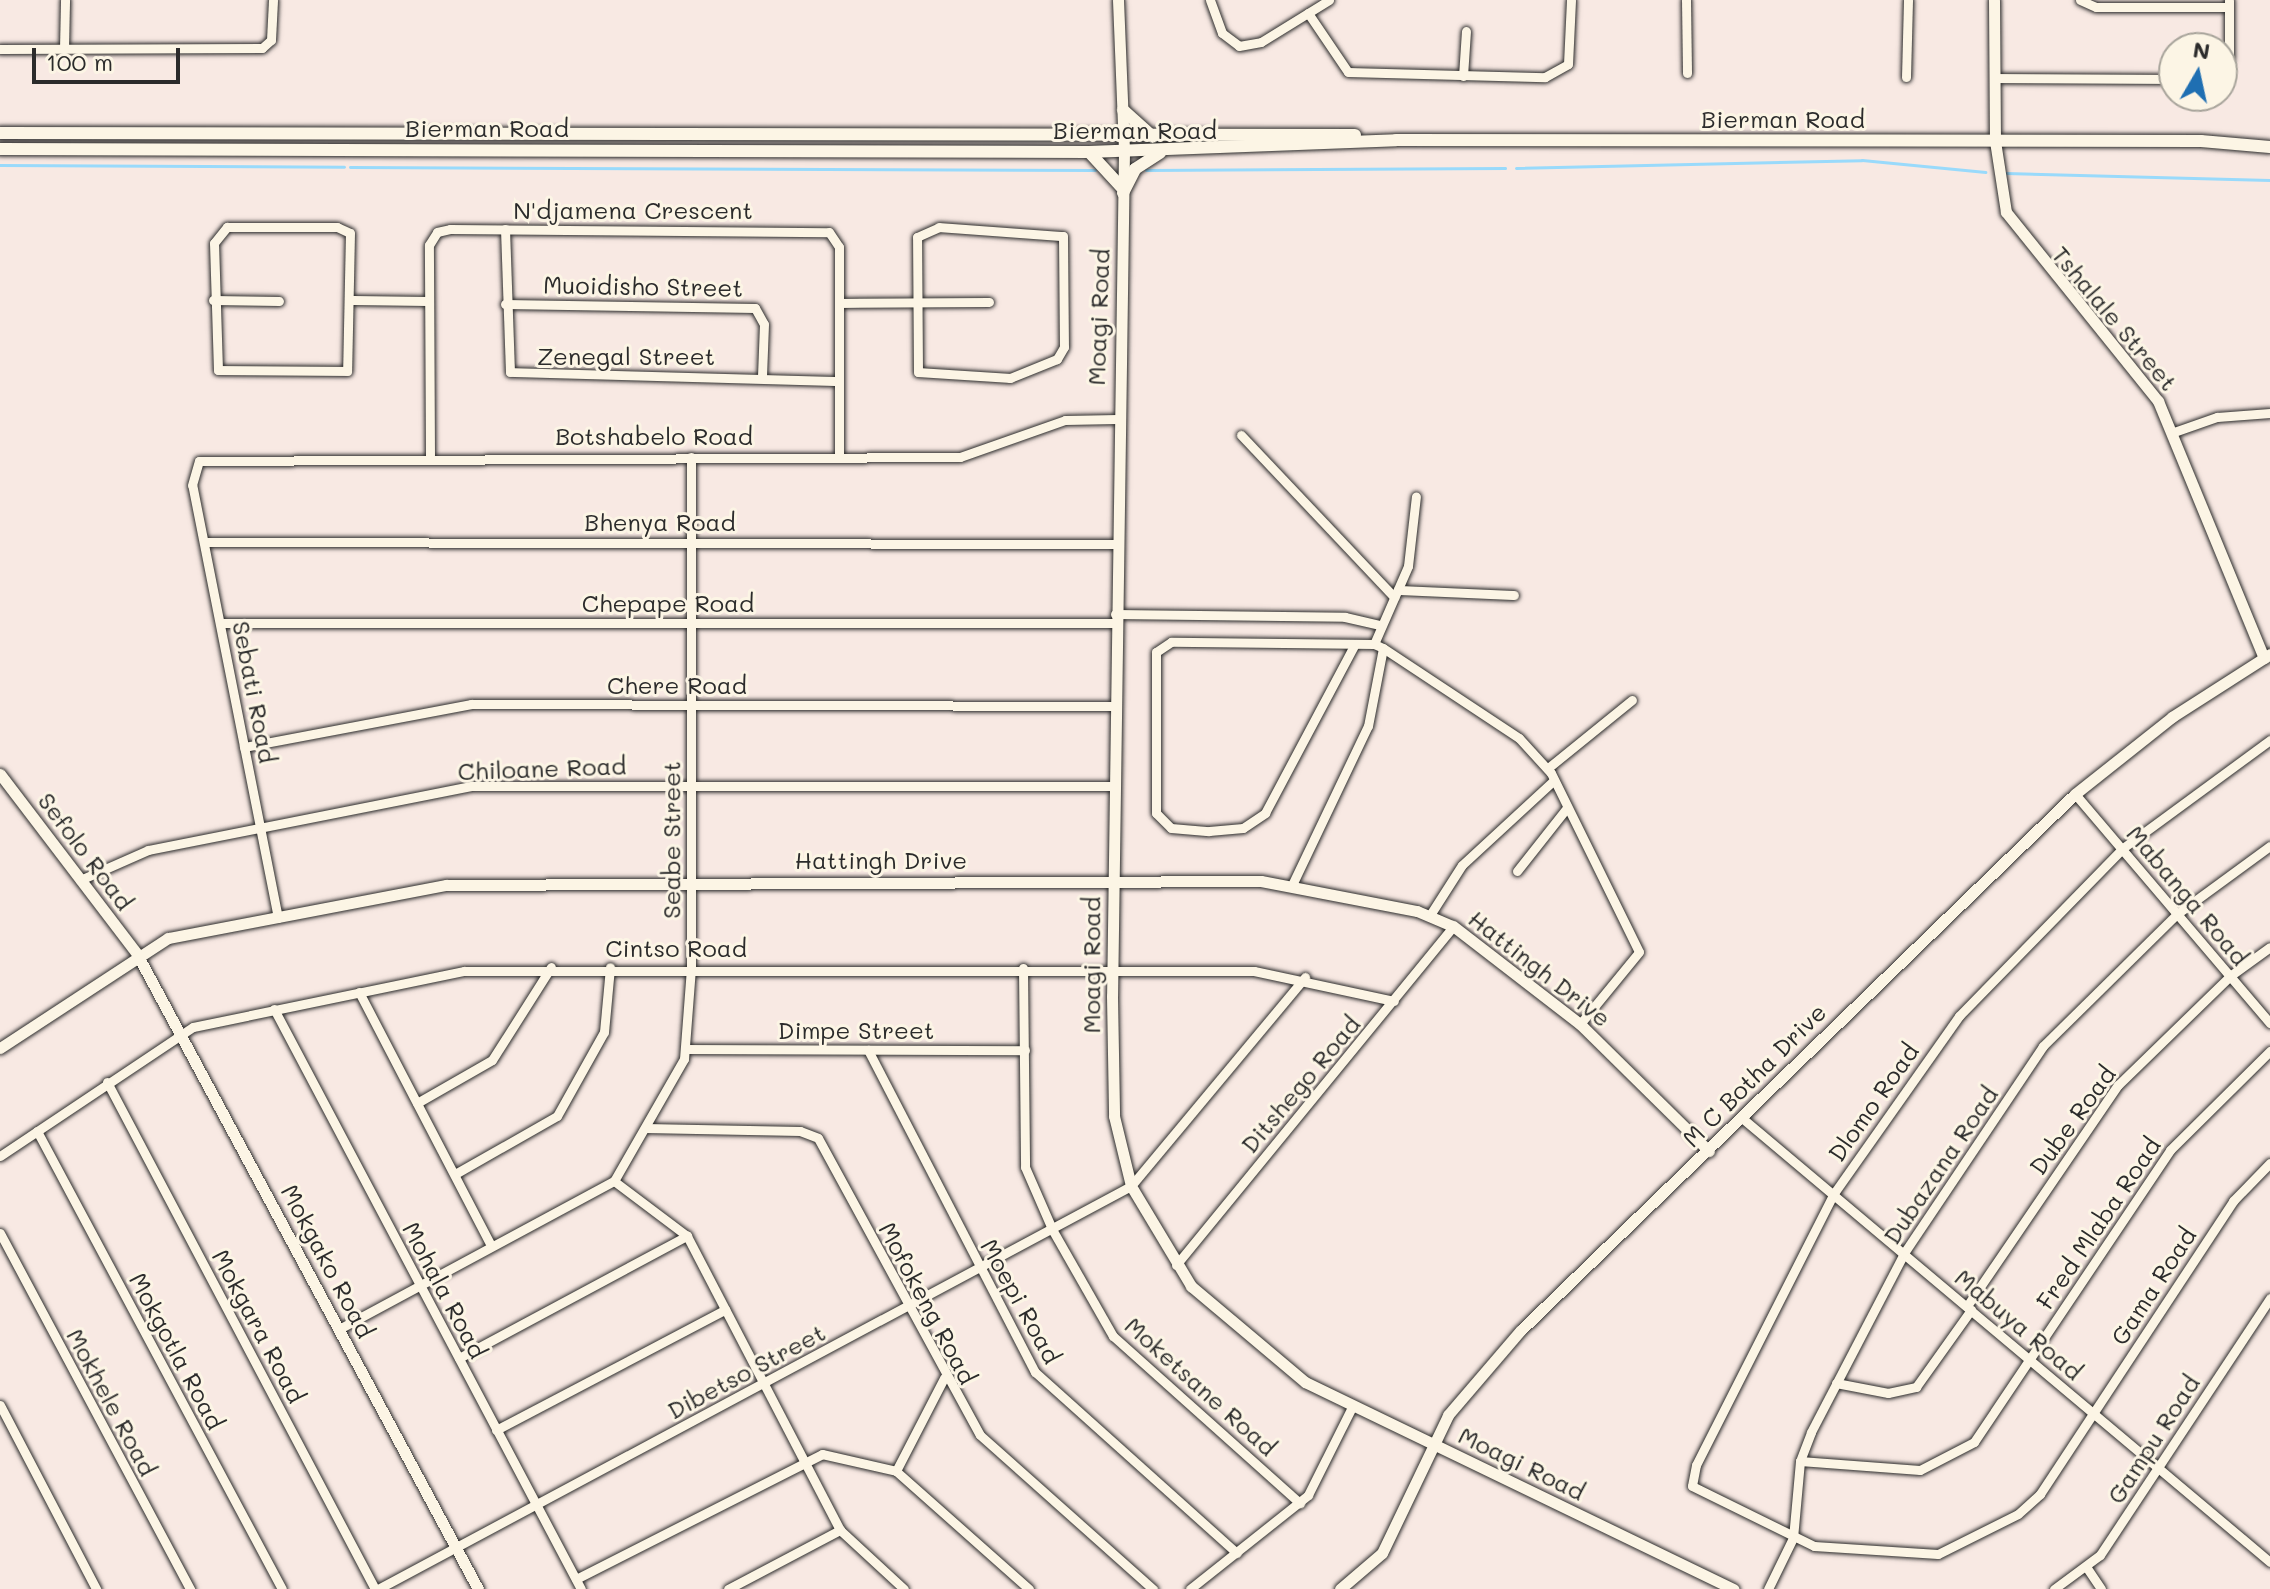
<!DOCTYPE html>
<style>
body{margin:0}
#map{position:relative;width:2270px;height:1589px;overflow:hidden;background:#f8e9e3;font-family:Mali,sans-serif}
div>[style]{position:absolute}
[style*='--x']{left:calc(var(--x)*1px);top:calc(var(--y)*1px);width:calc(var(--w)*1px);rotate:calc(var(--a)*1deg)}
.stream>*{height:3px;margin:-1.5px;padding:0 1.5px;transform-origin:1.5px;border-radius:1.5px;background:#99dafb}
.roads{filter:drop-shadow(0 0 2px #2b2b2b) drop-shadow(0 0 2px #2b2b2b)}
.minor>*{height:9px;margin:-4.5px;padding:0 4.5px;transform-origin:4.5px;border-radius:4.5px;background:#fcf5e5}
.tertiary>*{height:11px;margin:-5.5px;padding:0 5.5px;transform-origin:5.5px;border-radius:5.5px;background:#fcf5e5}
.secondary>*{height:12px;margin:-6px;padding:0 6px;transform-origin:6px;border-radius:6px;background:#fcf5e5}
span{translate:-50% -50%;white-space:nowrap;text-align:center;line-height:1.15;-webkit-text-stroke:6px #fcf5e5;paint-order:stroke}
.street-label{font-size:24px;color:#2b2b2b}
.north{position:absolute;left:2158px;top:32px;width:80px;height:80px;box-sizing:border-box;background:#fcf5e5;border:2px solid #a8a49b;border-radius:50%;rotate:9deg;font-size:22px;font-weight:700;line-height:32px;text-align:center;color:#2b2b2b}
.north::after{content:'';display:block;margin:auto;width:28px;height:36px;background:#1f6fb2;clip-path:polygon(50% 0,100% 100%,50% 72%,0 100%)}
.scale{position:absolute;left:32px;top:48px;width:148px;height:36px;box-sizing:border-box;border:4px solid #2b2b2b;border-top:0;padding-left:10px;font-size:24px;line-height:28px;white-space:nowrap;color:#2b2b2b;-webkit-text-stroke:6px #fcf5e5;paint-order:stroke}
</style>
<div id="map">
<div class="stream">
<div style="--x:0;--y:165;--w:344;--a:0.3"></div>
<div style="--x:350;--y:167;--w:745;--a:0.23"></div>
<div style="--x:1516;--y:168;--w:346;--a:-1.3"></div>
<div style="--x:1862;--y:160;--w:124;--a:5.6"></div>
<div style="--x:1146;--y:170;--w:359;--a:-0.3"></div>
<div style="--x:2005;--y:173;--w:265;--a:1.5"></div>
</div>
<div class="roads">
<div class="minor">
<div style="--x:1210;--y:0;--w:35;--a:70"></div>
<div style="--x:1222;--y:33;--w:21;--a:37"></div>
<div style="--x:1239;--y:46;--w:22;--a:-10"></div>
<div style="--x:1261;--y:42;--w:80;--a:-31.7"></div>
<div style="--x:1686;--y:0;--w:73;--a:89.2"></div>
<div style="--x:2080;--y:0;--w:17;--a:24"></div>
<div style="--x:2096;--y:7;--w:132;--a:0"></div>
<div style="--x:1308;--y:13;--w:71;--a:55.9"></div>
<div style="--x:1348;--y:72;--w:197;--a:1.5"></div>
<div style="--x:1545;--y:77;--w:26;--a:-29"></div>
<div style="--x:1568;--y:64;--w:64;--a:-87.3"></div>
<div style="--x:0;--y:49;--w:262;--a:-0.2"></div>
<div style="--x:262;--y:48;--w:12;--a:-42"></div>
<div style="--x:271;--y:40;--w:40;--a:-87.1"></div>
<div style="--x:64;--y:49;--w:49;--a:-88.8"></div>
<div style="--x:2222;--y:74;--w:17;--a:-66"></div>
<div style="--x:2229;--y:58;--w:58;--a:-90"></div>
<div style="--x:1463;--y:76;--w:45;--a:-86.2"></div>
<div style="--x:1906;--y:77;--w:77;--a:-88.5"></div>
<div style="--x:1994;--y:78;--w:180;--a:0.3"></div>
<div style="--x:227;--y:227;--w:110;--a:0"></div>
<div style="--x:337;--y:227;--w:14;--a:25"></div>
<div style="--x:350;--y:233;--w:138;--a:91.2"></div>
<div style="--x:347;--y:371;--w:129;--a:-179.6"></div>
<div style="--x:218;--y:370;--w:127;--a:-91.8"></div>
<div style="--x:214;--y:243;--w:21;--a:-51"></div>
<div style="--x:939;--y:227;--w:124;--a:4.2"></div>
<div style="--x:1063;--y:236;--w:111;--a:89.5"></div>
<div style="--x:1064;--y:347;--w:14;--a:120"></div>
<div style="--x:1057;--y:359;--w:51;--a:158"></div>
<div style="--x:1010;--y:378;--w:92;--a:-176.3"></div>
<div style="--x:918;--y:372;--w:135;--a:-90.4"></div>
<div style="--x:917;--y:237;--w:24;--a:-24"></div>
<div style="--x:505;--y:229;--w:143;--a:88"></div>
<div style="--x:510;--y:372;--w:329;--a:1.6"></div>
<div style="--x:213;--y:300;--w:66;--a:0.9"></div>
<div style="--x:353;--y:300;--w:74;--a:0.8"></div>
<div style="--x:839;--y:303;--w:150;--a:-0.4"></div>
<div style="--x:505;--y:304;--w:250;--a:0.9"></div>
<div style="--x:755;--y:308;--w:18;--a:61"></div>
<div style="--x:764;--y:324;--w:53;--a:92.2"></div>
<div style="--x:2174;--y:432;--w:46;--a:-19.2"></div>
<div style="--x:2217;--y:417;--w:53;--a:-4.3"></div>
<div style="--x:1241;--y:435;--w:223;--a:46.6"></div>
<div style="--x:430;--y:455;--w:210;--a:-90.3"></div>
<div style="--x:429;--y:245;--w:15;--a:-58"></div>
<div style="--x:437;--y:232;--w:13;--a:-13"></div>
<div style="--x:450;--y:229;--w:379;--a:0.5"></div>
<div style="--x:829;--y:232;--w:18;--a:56"></div>
<div style="--x:839;--y:247;--w:208;--a:90"></div>
<div style="--x:205;--y:542;--w:910;--a:0.13"></div>
<div style="--x:1398;--y:590;--w:116;--a:2.5"></div>
<div style="--x:1115;--y:614;--w:230;--a:0.7"></div>
<div style="--x:1345;--y:617;--w:35;--a:13"></div>
<div style="--x:222;--y:623;--w:893;--a:0"></div>
<div style="--x:1374;--y:644;--w:85;--a:-66.4"></div>
<div style="--x:1408;--y:566;--w:70;--a:-83.5"></div>
<div style="--x:1383;--y:648;--w:163;--a:33.5"></div>
<div style="--x:1519;--y:738;--w:47;--a:47.6"></div>
<div style="--x:1551;--y:773;--w:199;--a:63.8"></div>
<div style="--x:1639;--y:952;--w:93;--a:129.3"></div>
<div style="--x:2270;--y:740;--w:182;--a:143.7"></div>
<div style="--x:2123;--y:848;--w:235;--a:134.3"></div>
<div style="--x:1959;--y:1016;--w:217;--a:125.2"></div>
<div style="--x:1834;--y:1193;--w:305;--a:116.9"></div>
<div style="--x:1696;--y:1465;--w:21;--a:101"></div>
<div style="--x:1692;--y:1486;--w:136;--a:26.2"></div>
<div style="--x:1814;--y:1546;--w:124;--a:3.7"></div>
<div style="--x:1938;--y:1554;--w:89;--a:-26.6"></div>
<div style="--x:2018;--y:1514;--w:30;--a:-42"></div>
<div style="--x:2040;--y:1494;--w:351;--a:-56.6"></div>
<div style="--x:2233;--y:1201;--w:53;--a:-45.8"></div>
<div style="--x:244;--y:747;--w:231;--a:-10.7"></div>
<div style="--x:471;--y:704;--w:644;--a:0.18"></div>
<div style="--x:1548;--y:768;--w:108;--a:-39"></div>
<div style="--x:2075;--y:794;--w:301;--a:49.6"></div>
<div style="--x:1517;--y:871;--w:79;--a:-51.7"></div>
<div style="--x:80;--y:880;--w:74;--a:-23.8"></div>
<div style="--x:148;--y:850;--w:330;--a:-11.2"></div>
<div style="--x:472;--y:786;--w:642;--a:0"></div>
<div style="--x:1292;--y:885;--w:176;--a:-64.5"></div>
<div style="--x:1368;--y:726;--w:79;--a:-79.1"></div>
<div style="--x:1383;--y:648;--w:10;--a:-156"></div>
<div style="--x:1374;--y:644;--w:203;--a:-179.4"></div>
<div style="--x:1171;--y:642;--w:18;--a:146"></div>
<div style="--x:1156;--y:652;--w:161;--a:90"></div>
<div style="--x:1156;--y:813;--w:21;--a:45"></div>
<div style="--x:1171;--y:828;--w:38;--a:5"></div>
<div style="--x:1209;--y:831;--w:34;--a:-5"></div>
<div style="--x:1243;--y:828;--w:27;--a:-34"></div>
<div style="--x:1265;--y:813;--w:191;--a:-62"></div>
<div style="--x:1430;--y:915;--w:59;--a:-57.4"></div>
<div style="--x:1462;--y:865;--w:125;--a:-42.7"></div>
<div style="--x:278;--y:918;--w:441;--a:-101.2"></div>
<div style="--x:192;--y:485;--w:25;--a:-74"></div>
<div style="--x:199;--y:461;--w:761;--a:-0.3"></div>
<div style="--x:960;--y:457;--w:111;--a:-19.4"></div>
<div style="--x:1065;--y:420;--w:52;--a:-1.1"></div>
<div style="--x:1023;--y:968;--w:199;--a:89.4"></div>
<div style="--x:1025;--y:1167;--w:70;--a:66.4"></div>
<div style="--x:1053;--y:1231;--w:121;--a:60.3"></div>
<div style="--x:1113;--y:1336;--w:251;--a:41.8"></div>
<div style="--x:359;--y:992;--w:286;--a:62.5"></div>
<div style="--x:274;--y:1009;--w:656;--a:62.11"></div>
<div style="--x:688;--y:1049;--w:337;--a:0.2"></div>
<div style="--x:868;--y:1050;--w:363;--a:62.6"></div>
<div style="--x:1035;--y:1372;--w:271;--a:41.9"></div>
<div style="--x:107;--y:1082;--w:573;--a:62.14"></div>
<div style="--x:417;--y:1103;--w:86;--a:-29.8"></div>
<div style="--x:492;--y:1060;--w:110;--a:-57.6"></div>
<div style="--x:1742;--y:1118;--w:690;--a:40.06"></div>
<div style="--x:645;--y:1128;--w:155;--a:1.1"></div>
<div style="--x:800;--y:1131;--w:19;--a:21"></div>
<div style="--x:818;--y:1138;--w:338;--a:61.4"></div>
<div style="--x:980;--y:1435;--w:232;--a:41.7"></div>
<div style="--x:37;--y:1131;--w:519;--a:61.86"></div>
<div style="--x:0;--y:1156;--w:232;--a:-33.8"></div>
<div style="--x:193;--y:1027;--w:277;--a:-11.7"></div>
<div style="--x:464;--y:971;--w:790;--a:0"></div>
<div style="--x:1254;--y:971;--w:143;--a:12.1"></div>
<div style="--x:455;--y:1174;--w:117;--a:-29.6"></div>
<div style="--x:557;--y:1116;--w:96;--a:-60.8"></div>
<div style="--x:604;--y:1032;--w:65;--a:-84.7"></div>
<div style="--x:614;--y:1181;--w:91;--a:37"></div>
<div style="--x:687;--y:1236;--w:331;--a:62.5"></div>
<div style="--x:840;--y:1530;--w:87;--a:42.7"></div>
<div style="--x:0;--y:1233;--w:404;--a:61.9"></div>
<div style="--x:1176;--y:1265;--w:438;--a:-50.7"></div>
<div style="--x:1967;--y:1306;--w:268;--a:-55.7"></div>
<div style="--x:2118;--y:1085;--w:156;--a:-44.2"></div>
<div style="--x:2230;--y:976;--w:49;--a:-35.9"></div>
<div style="--x:339;--y:1329;--w:312;--a:-28.3"></div>
<div style="--x:614;--y:1181;--w:141;--a:-60.2"></div>
<div style="--x:684;--y:1059;--w:90;--a:-85.6"></div>
<div style="--x:691;--y:969;--w:512;--a:-90"></div>
<div style="--x:459;--y:1358;--w:259;--a:-28.2"></div>
<div style="--x:1836;--y:1383;--w:53;--a:10.9"></div>
<div style="--x:1888;--y:1393;--w:29;--a:-12"></div>
<div style="--x:1916;--y:1387;--w:95;--a:-54.5"></div>
<div style="--x:0;--y:1405;--w:208;--a:62.4"></div>
<div style="--x:496;--y:1430;--w:259;--a:-27.7"></div>
<div style="--x:1800;--y:1461;--w:120;--a:4.3"></div>
<div style="--x:1920;--y:1470;--w:61;--a:-27.4"></div>
<div style="--x:1974;--y:1442;--w:352;--a:-56.1"></div>
<div style="--x:2170;--y:1150;--w:141;--a:-44.7"></div>
<div style="--x:896;--y:1471;--w:105;--a:-62.7"></div>
<div style="--x:2087;--y:1568;--w:25;--a:56"></div>
<div style="--x:576;--y:1579;--w:276;--a:-26.9"></div>
<div style="--x:822;--y:1454;--w:76;--a:12.9"></div>
<div style="--x:896;--y:1471;--w:178;--a:41.6"></div>
<div style="--x:378;--y:1589;--w:854;--a:-28.16"></div>
<div style="--x:1131;--y:1186;--w:272;--a:-50.2"></div>
<div style="--x:728;--y:1589;--w:127;--a:-27.8"></div>
<div style="--x:1190;--y:1589;--w:151;--a:-38.5"></div>
<div style="--x:1308;--y:1495;--w:98;--a:-63.4"></div>
<div style="--x:1768;--y:1589;--w:57;--a:-63.9"></div>
<div style="--x:1793;--y:1538;--w:77;--a:-84.8"></div>
<div style="--x:1800;--y:1461;--w:31;--a:-69"></div>
<div style="--x:1811;--y:1432;--w:202;--a:-62.5"></div>
<div style="--x:1904;--y:1253;--w:249;--a:-56.1"></div>
<div style="--x:2043;--y:1046;--w:188;--a:-44.6"></div>
<div style="--x:2177;--y:914;--w:115;--a:-36.2"></div>
<div style="--x:2054;--y:1589;--w:57;--a:-36.5"></div>
<div style="--x:2100;--y:1555;--w:308;--a:-56.5"></div>
</div>
<div class="tertiary">
<div style="--x:1118;--y:0;--w:152;--a:87.7"></div>
<div style="--x:1124;--y:152;--w:844;--a:90.81"></div>
<div style="--x:1112;--y:996;--w:120;--a:89"></div>
<div style="--x:1114;--y:1116;--w:72;--a:76.3"></div>
<div style="--x:1131;--y:1186;--w:117;--a:59"></div>
<div style="--x:1191;--y:1286;--w:149;--a:40.1"></div>
<div style="--x:1305;--y:1382;--w:476;--a:25.8"></div>
<div style="--x:1994;--y:0;--w:141;--a:89.6"></div>
<div style="--x:1995;--y:141;--w:72;--a:81.2"></div>
<div style="--x:2006;--y:212;--w:243;--a:51.2"></div>
<div style="--x:2158;--y:401;--w:278;--a:67.6"></div>
<div style="--x:0;--y:774;--w:226;--a:52.7"></div>
<div style="--x:137;--y:954;--w:721;--a:61.76"></div>
<div style="--x:0;--y:1048;--w:201;--a:-33.2"></div>
<div style="--x:168;--y:938;--w:283;--a:-10.8"></div>
<div style="--x:446;--y:885;--w:815;--a:-0.28"></div>
<div style="--x:1261;--y:881;--w:159;--a:10.9"></div>
<div style="--x:1417;--y:911;--w:39;--a:23"></div>
<div style="--x:1453;--y:926;--w:160;--a:37.7"></div>
<div style="--x:1580;--y:1024;--w:181;--a:44.6"></div>
<div style="--x:1340;--y:1589;--w:55;--a:-40.6"></div>
<div style="--x:1382;--y:1553;--w:153;--a:-64.4"></div>
<div style="--x:1448;--y:1415;--w:111;--a:-49.4"></div>
<div style="--x:1520;--y:1331;--w:772;--a:-44.06"></div>
<div style="--x:2075;--y:794;--w:124;--a:-38.4"></div>
<div style="--x:2172;--y:717;--w:117;--a:-32.7"></div>
</div>
<div class="secondary">
<div style="--x:1123;--y:110;--w:40;--a:42"></div>
<div style="--x:0;--y:133;--w:1355;--a:0.08"></div>
<div style="--x:0;--y:149;--w:1089;--a:0.16"></div>
<div style="--x:1089;--y:152;--w:307;--a:-2.2"></div>
<div style="--x:1396;--y:140;--w:805;--a:0.07"></div>
<div style="--x:2201;--y:141;--w:69;--a:5"></div>
<div style="--x:1089;--y:152;--w:50;--a:47.4"></div>
<div style="--x:1123;--y:193;--w:27;--a:-63"></div>
<div style="--x:1135;--y:169;--w:30;--a:-33"></div>
</div>
</div>
<div class="street-label">
<span style="left:1783px;top:119px">Bierman Road</span>
<span style="left:487px;top:128px">Bierman Road</span>
<span style="left:1135px;top:130px">Bierman Road</span>
<span style="left:633px;top:210px">N'djamena Crescent</span>
<span style="left:643px;top:286px;rotate:1deg">Muoidisho Street</span>
<span style="left:1098px;top:317px;rotate:-88deg">Moagi Road</span>
<span style="left:2115px;top:318px;rotate:50deg">Tshalale Street</span>
<span style="left:626px;top:356px">Zenegal Street</span>
<span style="left:654px;top:436px">Botshabelo Road</span>
<span style="left:660px;top:522px">Bhenya Road</span>
<span style="left:668px;top:603px">Chepape Road</span>
<span style="left:677px;top:685px">Chere Road</span>
<span style="left:255px;top:692px;rotate:79deg">Sebati Road</span>
<span style="left:542px;top:768px;rotate:-2deg">Chiloane Road</span>
<span style="left:671px;top:840px;rotate:-90deg">Seabe Street</span>
<span style="left:86px;top:851px;rotate:53deg">Sefolo Road</span>
<span style="left:881px;top:860px">Hattingh Drive</span>
<span style="left:2188px;top:895px;rotate:50deg">Mabanga Road</span>
<span style="left:676px;top:948px">Cintso Road</span>
<span style="left:1091px;top:965px;rotate:-90deg">Moagi Road</span>
<span style="left:1540px;top:968px;rotate:38deg">Hattingh Drive</span>
<span style="left:856px;top:1030px">Dimpe Street</span>
<span style="left:1754px;top:1075px;rotate:-45deg">M C Botha Drive</span>
<span style="left:1300px;top:1084px;rotate:-50deg">Ditshego Road</span>
<span style="left:1873px;top:1102px;rotate:-55deg">Dlomo Road</span>
<span style="left:2072px;top:1120px;rotate:-54deg">Dube Road</span>
<span style="left:1940px;top:1165px;rotate:-56deg">Dubazana Road</span>
<span style="left:2098px;top:1223px;rotate:-56deg">Fred Mlaba Road</span>
<span style="left:328px;top:1261px;rotate:62deg">Mokgako Road</span>
<span style="left:2153px;top:1286px;rotate:-57deg">Gama Road</span>
<span style="left:445px;top:1290px;rotate:62deg">Mohala Road</span>
<span style="left:1021px;top:1301px;rotate:61deg">Moepi Road</span>
<span style="left:928px;top:1303px;rotate:62deg">Mofokeng Road</span>
<span style="left:2019px;top:1324px;rotate:40deg">Mabuya Road</span>
<span style="left:259px;top:1326px;rotate:62deg">Mokgara Road</span>
<span style="left:177px;top:1351px;rotate:62deg">Mokgotla Road</span>
<span style="left:746px;top:1371px;rotate:-28deg">Dibetso Street</span>
<span style="left:1201px;top:1386px;rotate:42deg">Moketsane Road</span>
<span style="left:112px;top:1402px;rotate:62deg">Mokhele Road</span>
<span style="left:2153px;top:1439px;rotate:-57deg">Gampu Road</span>
<span style="left:1522px;top:1463px;rotate:26deg">Moagi Road</span>
</div>
<div class="north">N</div>
<div class="scale">100 m</div>
</div>
